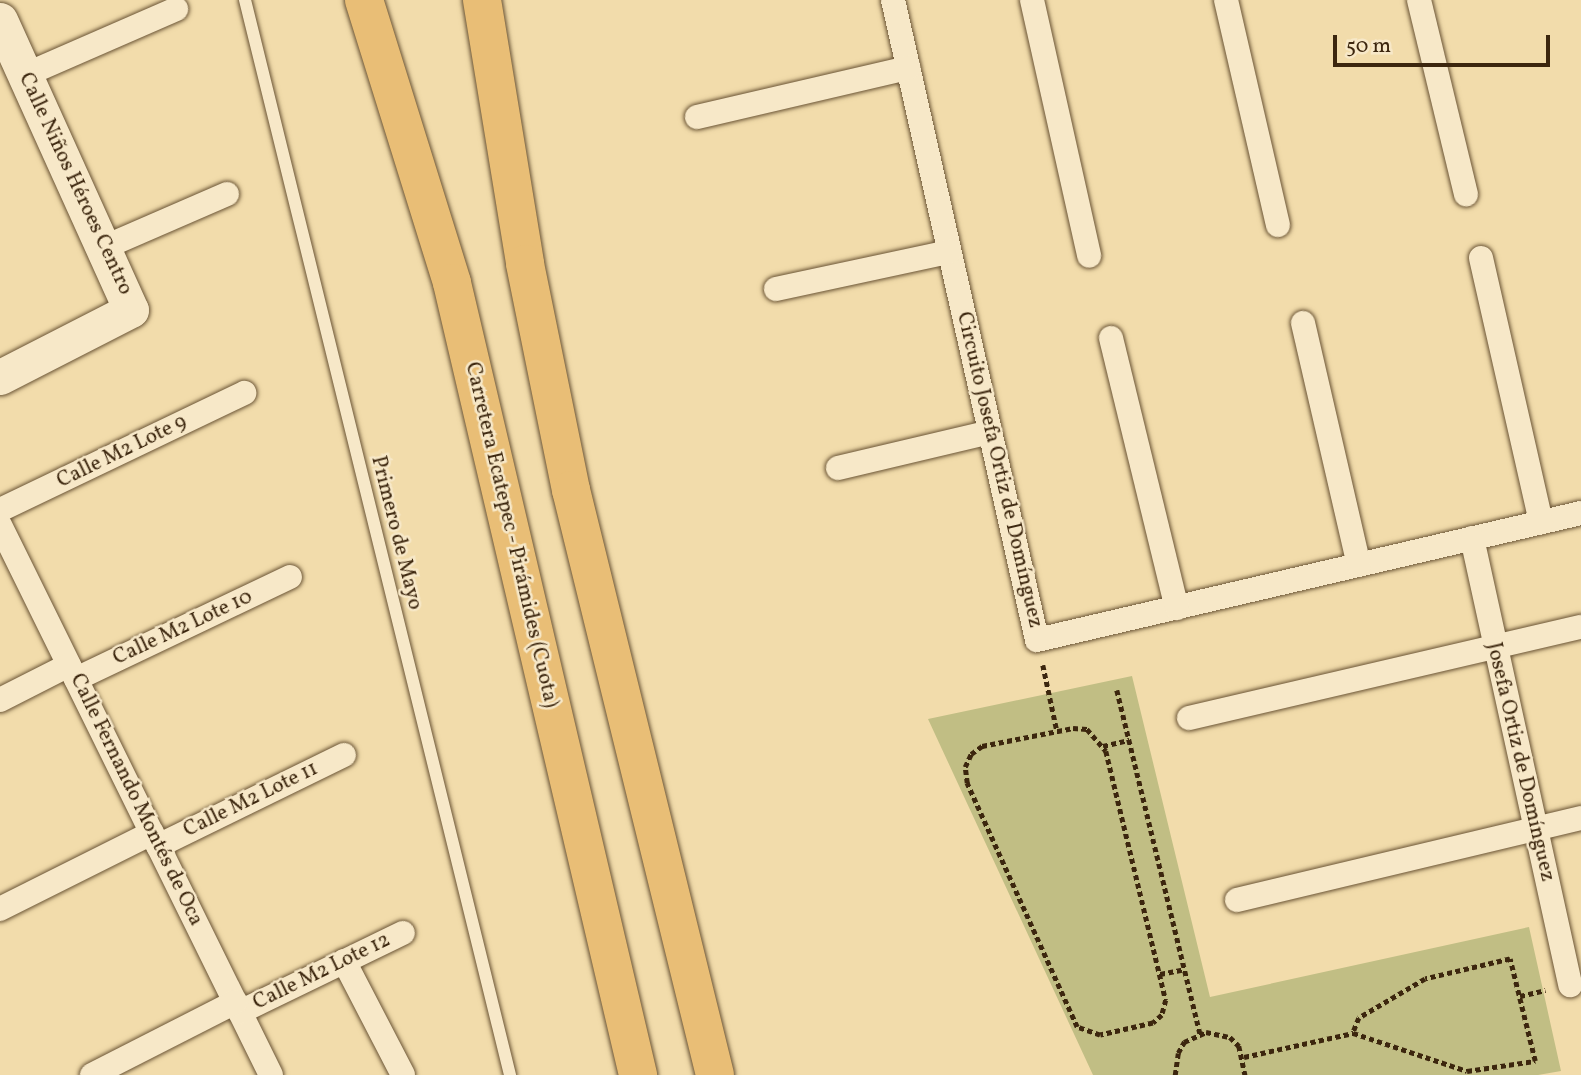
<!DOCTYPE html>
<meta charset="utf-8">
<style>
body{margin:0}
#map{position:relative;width:1581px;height:1075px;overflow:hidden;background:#f2dcab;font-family:Vollkorn,serif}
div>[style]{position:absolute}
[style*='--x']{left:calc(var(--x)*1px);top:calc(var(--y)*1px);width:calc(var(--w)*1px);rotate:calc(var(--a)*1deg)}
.green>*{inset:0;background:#c1be84}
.path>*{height:4.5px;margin-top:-2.25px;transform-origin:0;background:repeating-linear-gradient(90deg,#3c260e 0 5px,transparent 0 8.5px)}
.roads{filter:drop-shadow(0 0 2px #6a5435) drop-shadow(0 0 2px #6a5435)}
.service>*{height:12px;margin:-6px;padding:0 6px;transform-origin:6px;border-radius:6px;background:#f7e8c8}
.minor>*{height:24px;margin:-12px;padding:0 12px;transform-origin:12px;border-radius:12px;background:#f7e8c8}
.secondary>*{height:35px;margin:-17.5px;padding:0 17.5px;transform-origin:17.5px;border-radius:17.5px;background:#f7e8c8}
.motorway>*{height:38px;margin:-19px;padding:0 19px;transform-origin:19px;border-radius:19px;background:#e9be76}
span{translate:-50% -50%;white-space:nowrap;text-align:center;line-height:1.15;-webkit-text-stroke:5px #f7e8c8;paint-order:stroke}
.street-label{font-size:21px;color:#3c260e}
.scale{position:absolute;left:1333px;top:35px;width:217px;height:32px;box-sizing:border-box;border:4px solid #3c260e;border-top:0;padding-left:9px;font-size:21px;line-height:24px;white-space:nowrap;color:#3c260e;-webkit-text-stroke:5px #f7e8c8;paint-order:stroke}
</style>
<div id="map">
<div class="green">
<div style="clip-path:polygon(1132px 676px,1210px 997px,1529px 927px,1561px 1071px,1538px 1075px,1093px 1075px,928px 719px)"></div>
</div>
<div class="path">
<div style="--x:1043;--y:665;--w:67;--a:78"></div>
<div style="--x:1117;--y:690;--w:354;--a:76.4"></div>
<div style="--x:1073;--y:728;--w:14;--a:4"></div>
<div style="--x:1087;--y:729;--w:29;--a:49"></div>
<div style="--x:1106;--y:751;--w:256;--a:76.5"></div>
<div style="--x:1166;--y:1000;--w:16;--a:105"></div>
<div style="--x:1162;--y:1015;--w:12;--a:138"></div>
<div style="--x:1153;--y:1023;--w:54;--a:167.2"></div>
<div style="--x:1100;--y:1035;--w:24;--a:-161"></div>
<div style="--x:1077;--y:1027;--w:268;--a:-114.3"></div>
<div style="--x:967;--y:783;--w:16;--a:-97"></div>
<div style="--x:965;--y:767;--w:14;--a:-65"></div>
<div style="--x:971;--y:754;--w:14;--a:-36"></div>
<div style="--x:982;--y:746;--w:93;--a:-11.2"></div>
<div style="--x:1103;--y:746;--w:27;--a:-13"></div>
<div style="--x:1160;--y:974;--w:25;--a:-11"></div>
<div style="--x:1520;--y:996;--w:26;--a:-13"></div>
<div style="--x:1244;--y:1057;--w:112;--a:-12.4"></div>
<div style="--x:1353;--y:1033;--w:120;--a:18.4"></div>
<div style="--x:1467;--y:1071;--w:69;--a:-8.4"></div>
<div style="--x:1535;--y:1061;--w:105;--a:-103.8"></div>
<div style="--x:1510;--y:959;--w:87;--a:166.8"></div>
<div style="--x:1425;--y:979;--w:77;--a:149.4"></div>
<div style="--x:1359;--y:1018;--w:16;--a:112"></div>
<div style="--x:1175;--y:1075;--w:22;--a:-82"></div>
<div style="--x:1178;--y:1053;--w:13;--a:-61"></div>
<div style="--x:1184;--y:1042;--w:24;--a:-24"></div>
<div style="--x:1206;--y:1032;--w:25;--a:12"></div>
<div style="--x:1230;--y:1037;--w:13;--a:45"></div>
<div style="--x:1239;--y:1046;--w:30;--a:78"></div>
</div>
<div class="roads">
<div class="service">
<div style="--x:245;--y:0;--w:1107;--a:76.15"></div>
</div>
<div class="minor">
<div style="--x:893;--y:0;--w:656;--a:77.32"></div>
<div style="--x:1037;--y:640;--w:559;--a:-13.14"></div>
<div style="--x:1032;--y:0;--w:262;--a:77.4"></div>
<div style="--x:1226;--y:0;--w:231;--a:77"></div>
<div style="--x:1419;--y:0;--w:200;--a:76.4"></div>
<div style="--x:25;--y:75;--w:165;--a:-23.6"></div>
<div style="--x:697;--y:117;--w:217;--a:-13.1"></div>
<div style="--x:105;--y:247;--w:133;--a:-23.5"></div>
<div style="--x:1481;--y:258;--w:271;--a:77.2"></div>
<div style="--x:776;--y:289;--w:177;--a:-12.1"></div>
<div style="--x:1303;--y:323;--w:248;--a:77"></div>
<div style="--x:1111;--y:338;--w:278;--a:76.3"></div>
<div style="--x:838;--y:468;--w:156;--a:-13.3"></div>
<div style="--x:0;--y:510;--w:271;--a:-25.6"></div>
<div style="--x:0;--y:525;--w:613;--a:63.77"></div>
<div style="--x:1472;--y:538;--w:458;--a:77.6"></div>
<div style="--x:76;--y:679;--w:237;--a:-25.5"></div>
<div style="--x:0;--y:700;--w:77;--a:-26.9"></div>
<div style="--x:1189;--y:718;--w:402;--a:-13.1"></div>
<div style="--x:158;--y:846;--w:207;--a:-26.1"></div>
<div style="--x:1237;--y:900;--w:354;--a:-13.4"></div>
<div style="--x:0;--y:909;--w:170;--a:-26.6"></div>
<div style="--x:344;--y:961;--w:128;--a:62.6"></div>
<div style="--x:240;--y:1012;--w:181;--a:-25.9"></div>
<div style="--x:92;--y:1075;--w:161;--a:-27"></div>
</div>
<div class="secondary">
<div style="--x:0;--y:20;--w:318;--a:65.7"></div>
<div style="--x:131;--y:310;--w:147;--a:152.9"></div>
</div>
<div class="motorway">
<div style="--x:364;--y:0;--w:296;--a:72.7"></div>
<div style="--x:452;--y:283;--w:814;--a:76.78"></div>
<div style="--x:482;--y:0;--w:267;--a:80.7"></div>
<div style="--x:525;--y:264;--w:231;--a:78.5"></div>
<div style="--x:571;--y:490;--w:602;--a:76.17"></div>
</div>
</div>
<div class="street-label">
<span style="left:75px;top:184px;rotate:65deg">Calle Niños Héroes Centro</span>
<span style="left:122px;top:452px;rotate:-26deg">Calle M2 Lote 9</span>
<span style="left:999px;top:470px;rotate:77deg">Circuito Josefa Ortiz de Domínguez</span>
<span style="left:396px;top:533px;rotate:76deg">Primero de Mayo</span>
<span style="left:511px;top:535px;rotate:77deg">Carretera Ecatepec - Pirámides (Cuota)</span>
<span style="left:183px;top:628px;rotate:-25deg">Calle M2 Lote 10</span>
<span style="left:1520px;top:762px;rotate:77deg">Josefa Ortiz de Domínguez</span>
<span style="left:136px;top:800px;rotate:64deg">Calle Fernando Montés de Oca</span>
<span style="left:251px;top:800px;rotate:-26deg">Calle M2 Lote 11</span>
<span style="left:322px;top:972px;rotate:-26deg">Calle M2 Lote 12</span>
</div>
<div class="scale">50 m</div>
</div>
